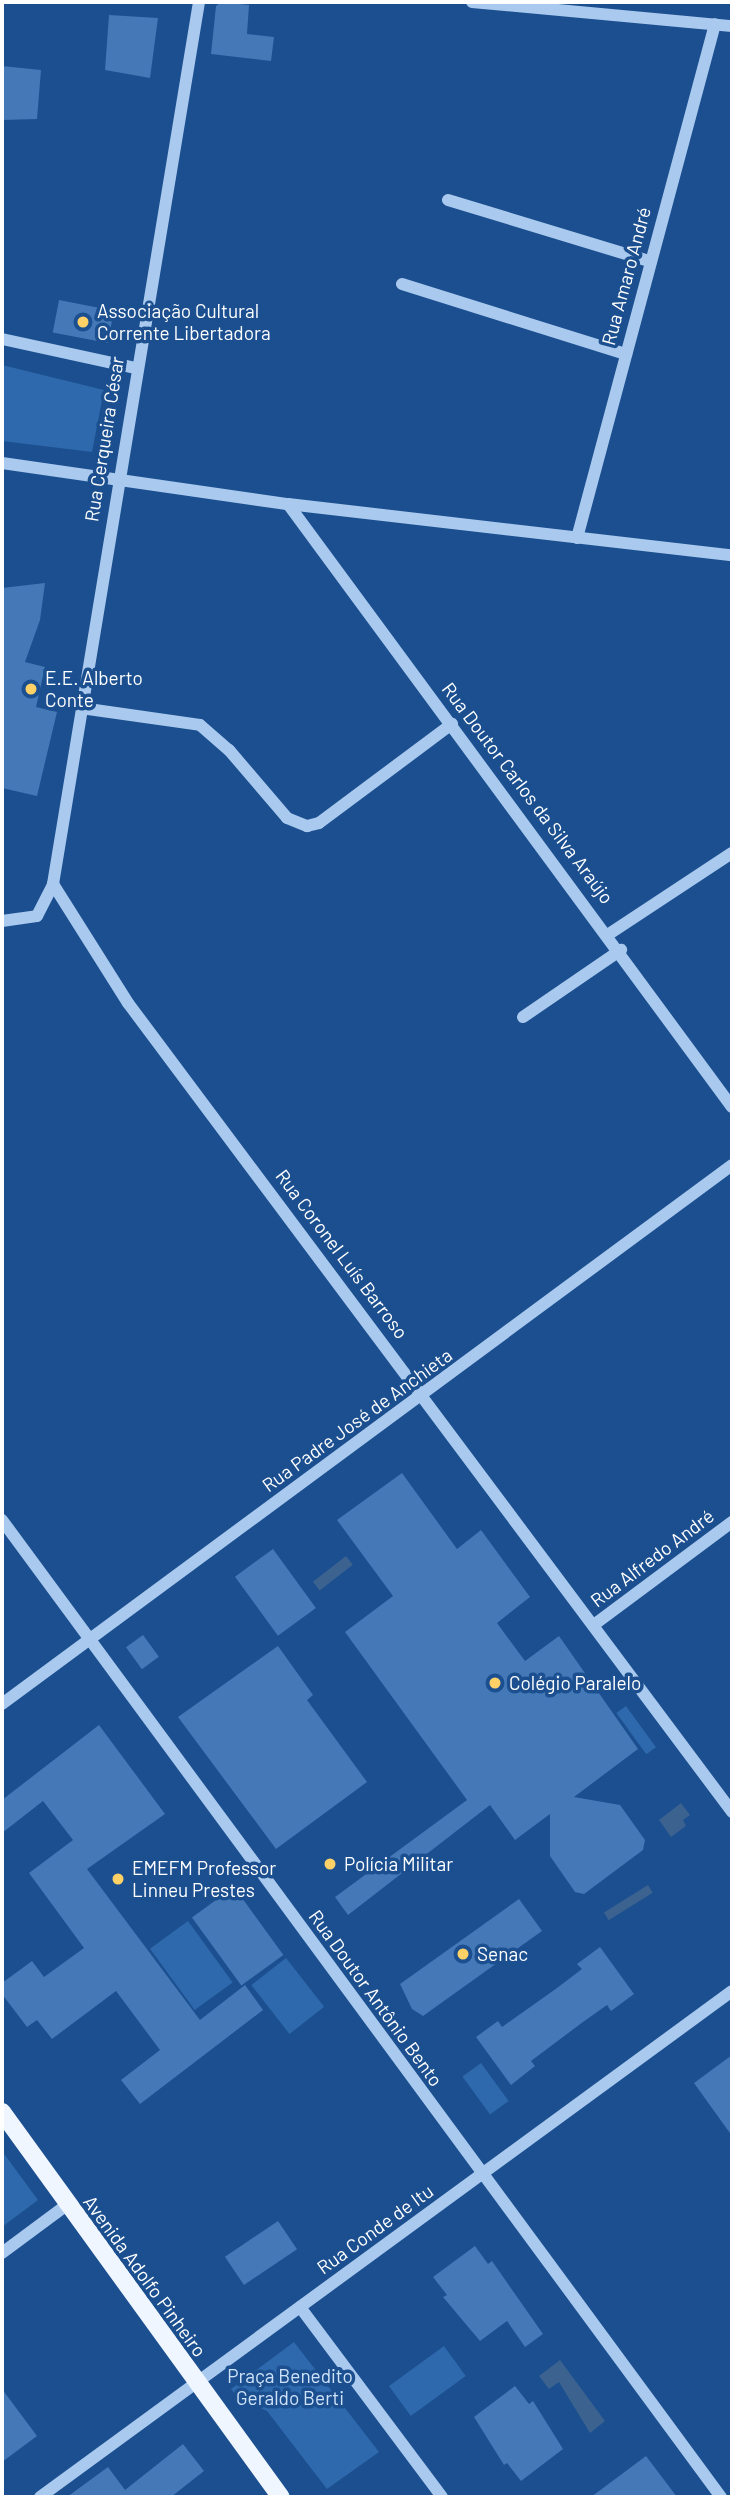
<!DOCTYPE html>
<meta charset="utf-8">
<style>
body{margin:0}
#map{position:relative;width:734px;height:2499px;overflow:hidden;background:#1b4f8f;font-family:Barlow,sans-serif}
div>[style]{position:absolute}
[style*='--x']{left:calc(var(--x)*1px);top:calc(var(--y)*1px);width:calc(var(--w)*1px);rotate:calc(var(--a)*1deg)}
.green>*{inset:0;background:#2e69ad;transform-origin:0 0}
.water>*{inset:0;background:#3c6290;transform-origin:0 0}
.building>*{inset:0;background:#4478b7;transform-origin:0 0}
.minor>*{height:12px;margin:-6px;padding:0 6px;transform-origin:6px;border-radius:6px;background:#a9c9ee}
.major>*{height:18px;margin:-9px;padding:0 9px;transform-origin:9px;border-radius:9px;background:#f0f6ff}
.dots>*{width:19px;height:19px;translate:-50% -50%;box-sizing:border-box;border:4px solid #1b4f8f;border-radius:50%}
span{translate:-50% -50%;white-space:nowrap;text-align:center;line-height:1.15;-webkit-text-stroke:7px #1b4f8f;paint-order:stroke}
.street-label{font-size:19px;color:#fff}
.poi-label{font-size:19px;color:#fff}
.left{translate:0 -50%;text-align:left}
.park-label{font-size:19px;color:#cfe3fa}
.frame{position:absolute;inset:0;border:4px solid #fff;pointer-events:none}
</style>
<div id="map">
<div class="green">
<div style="clip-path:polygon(2px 365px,104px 390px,92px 452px,2px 441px)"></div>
<div style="left:626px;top:1706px;width:51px;height:12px;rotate:54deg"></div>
<div style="left:188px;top:1921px;width:76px;height:47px;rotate:54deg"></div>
<div style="left:286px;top:1958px;width:62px;height:44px;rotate:52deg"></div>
<div style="left:481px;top:2063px;width:47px;height:23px;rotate:54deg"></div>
<div style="clip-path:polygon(2px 2151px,38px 2200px,2px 2227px)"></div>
<div style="clip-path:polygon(294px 2342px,379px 2452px,327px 2489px,267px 2411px,238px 2398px,231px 2389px)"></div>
<div style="left:444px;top:2346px;width:37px;height:68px;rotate:54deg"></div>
</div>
<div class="water">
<div style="left:346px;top:1556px;width:11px;height:42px;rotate:52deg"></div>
<div style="clip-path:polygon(681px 1803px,690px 1815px,683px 1820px,686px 1826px,671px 1837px,659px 1820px)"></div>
<div style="left:648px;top:1885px;width:9px;height:52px;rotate:58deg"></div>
<div style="clip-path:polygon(560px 2360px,605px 2421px,590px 2433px,559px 2382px,549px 2389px,539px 2376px)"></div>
</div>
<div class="building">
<div style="clip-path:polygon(221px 2px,249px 5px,247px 34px,274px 37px,271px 61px,211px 54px,216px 6px)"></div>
<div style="clip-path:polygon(109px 15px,158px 18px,150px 78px,105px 70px)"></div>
<div style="clip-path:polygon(2px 66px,41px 70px,37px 119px,2px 120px)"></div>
<div style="left:59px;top:300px;width:56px;height:33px;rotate:11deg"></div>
<div style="clip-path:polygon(45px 583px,40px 620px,25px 662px,45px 667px,36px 707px,57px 712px,37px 796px,2px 788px,2px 588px)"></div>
<div style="clip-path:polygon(402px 1473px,457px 1549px,481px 1530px,530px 1597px,497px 1623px,525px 1661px,559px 1636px,638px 1749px,574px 1797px,620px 1805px,645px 1840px,643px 1850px,584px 1894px,575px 1892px,550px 1856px,550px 1814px,515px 1840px,490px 1805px,348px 1915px,335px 1897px,467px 1800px,345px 1632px,393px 1596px,337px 1520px)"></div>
<div style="left:273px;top:1549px;width:73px;height:47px;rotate:54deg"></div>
<div style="left:143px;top:1635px;width:27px;height:21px;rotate:54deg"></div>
<div style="clip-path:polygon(278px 1646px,313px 1695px,307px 1700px,367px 1782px,276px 1849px,178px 1717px)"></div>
<div style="clip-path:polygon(99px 1725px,165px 1814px,87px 1869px,200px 2020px,245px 1985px,263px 2010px,140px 2104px,121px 2080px,160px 2050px,116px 1991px,52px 2039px,37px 2020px,27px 2027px,2px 1994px,2px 1983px,32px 1961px,44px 1977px,84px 1948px,29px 1873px,73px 1840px,43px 1801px,2px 1833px,2px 1800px)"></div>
<div style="left:234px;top:1887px;width:84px;height:52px;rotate:54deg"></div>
<div style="clip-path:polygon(519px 1899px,542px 1931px,423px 2016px,412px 2009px,400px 1984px)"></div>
<div style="clip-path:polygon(600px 1947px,634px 1994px,611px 2011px,607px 2005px,583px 2022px,531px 2061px,535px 2066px,511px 2085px,476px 2037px,498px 2021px,502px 2027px,557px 1988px,582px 1969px,577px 1964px)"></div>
<div style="clip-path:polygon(732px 2055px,732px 2136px,694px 2083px)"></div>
<div style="left:278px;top:2221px;width:34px;height:64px;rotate:56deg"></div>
<div style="clip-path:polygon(475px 2246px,488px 2264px,492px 2261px,543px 2334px,525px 2347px,507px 2321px,480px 2341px,443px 2297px,447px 2295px,433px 2277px)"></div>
<div style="clip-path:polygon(515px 2386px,529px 2404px,533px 2401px,563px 2449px,521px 2481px,507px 2463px,504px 2465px,474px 2417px)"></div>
<div style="clip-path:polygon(2px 2389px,37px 2436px,2px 2462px)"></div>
<div style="clip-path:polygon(183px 2444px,204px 2471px,171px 2497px,67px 2497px,108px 2467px,125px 2490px)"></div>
<div style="clip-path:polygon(646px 2456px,677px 2497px,591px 2497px)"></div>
</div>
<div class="minor">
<div style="--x:472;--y:2;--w:261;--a:5.3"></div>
<div style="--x:448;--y:200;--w:210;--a:16.9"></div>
<div style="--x:402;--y:284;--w:235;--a:17.4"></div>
<div style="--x:2;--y:339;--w:136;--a:12.3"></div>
<div style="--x:2;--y:463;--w:289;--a:8.2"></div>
<div style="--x:288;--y:504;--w:447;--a:6.6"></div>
<div style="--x:288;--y:504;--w:749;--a:53.64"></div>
<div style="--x:577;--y:538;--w:532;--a:-74.97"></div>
<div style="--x:81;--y:708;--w:120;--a:8.1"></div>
<div style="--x:200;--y:725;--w:38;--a:41"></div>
<div style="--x:229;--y:750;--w:89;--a:49.5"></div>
<div style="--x:287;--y:818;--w:22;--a:22"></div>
<div style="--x:307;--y:826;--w:12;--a:-14"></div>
<div style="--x:319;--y:823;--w:166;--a:-36.7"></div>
<div style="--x:53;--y:884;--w:141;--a:57.8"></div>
<div style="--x:128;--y:1003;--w:1010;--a:53.25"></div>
<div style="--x:2;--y:921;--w:35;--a:-8"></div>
<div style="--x:37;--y:916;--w:36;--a:-63"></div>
<div style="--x:53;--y:884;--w:894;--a:-80.6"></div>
<div style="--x:609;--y:934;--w:147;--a:-33.4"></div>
<div style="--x:523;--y:1017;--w:119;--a:-34.4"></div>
<div style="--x:2;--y:1520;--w:1213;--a:53.65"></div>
<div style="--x:595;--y:1624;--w:171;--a:-36.7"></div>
<div style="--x:2;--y:1704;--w:907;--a:-36.44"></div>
<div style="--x:2;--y:2253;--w:82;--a:-36.6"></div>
<div style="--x:300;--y:2307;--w:237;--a:53.2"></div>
<div style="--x:40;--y:2497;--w:857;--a:-36.17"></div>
</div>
<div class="major">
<div style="--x:2;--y:2112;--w:475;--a:54.1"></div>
</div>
<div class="dots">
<div style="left:83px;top:322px;background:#ffd166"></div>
<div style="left:31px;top:689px;background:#ffd166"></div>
<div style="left:495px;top:1683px;background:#ffd166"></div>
<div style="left:330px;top:1864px;background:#ffd166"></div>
<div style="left:118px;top:1879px;background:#ffd166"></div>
<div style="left:463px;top:1954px;background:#ffd166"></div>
</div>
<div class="street-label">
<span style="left:626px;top:276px;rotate:-75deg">Rua Amaro André</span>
<span style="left:104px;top:439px;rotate:-81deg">Rua Cerqueira César</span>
<span style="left:528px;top:793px;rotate:53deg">Rua Doutor Carlos da Silva Araújo</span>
<span style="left:342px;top:1254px;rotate:53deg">Rua Coronel Luís Barroso</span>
<span style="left:357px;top:1420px;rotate:-36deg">Rua Padre José de Anchieta</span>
<span style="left:652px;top:1558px;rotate:-37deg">Rua Alfredo André</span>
<span style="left:376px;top:1998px;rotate:54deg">Rua Doutor Antônio Bento</span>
<span style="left:375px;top:2229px;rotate:-36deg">Rua Conde de Itu</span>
<span style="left:145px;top:2276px;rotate:54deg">Avenida Adolfo Pinheiro</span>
</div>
<div class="poi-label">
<span class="left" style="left:97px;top:322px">Associação Cultural<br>Corrente Libertadora</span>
<span class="left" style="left:45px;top:689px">E.E. Alberto<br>Conte</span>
<span class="left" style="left:509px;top:1683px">Colégio Paralelo</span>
<span class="left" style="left:344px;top:1864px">Polícia Militar</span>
<span class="left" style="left:132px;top:1879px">EMEFM Professor<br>Linneu Prestes</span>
<span class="left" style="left:477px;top:1954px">Senac</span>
</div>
<div class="park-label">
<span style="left:290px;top:2387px">Praça Benedito<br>Geraldo Berti</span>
</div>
<div class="frame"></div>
</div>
